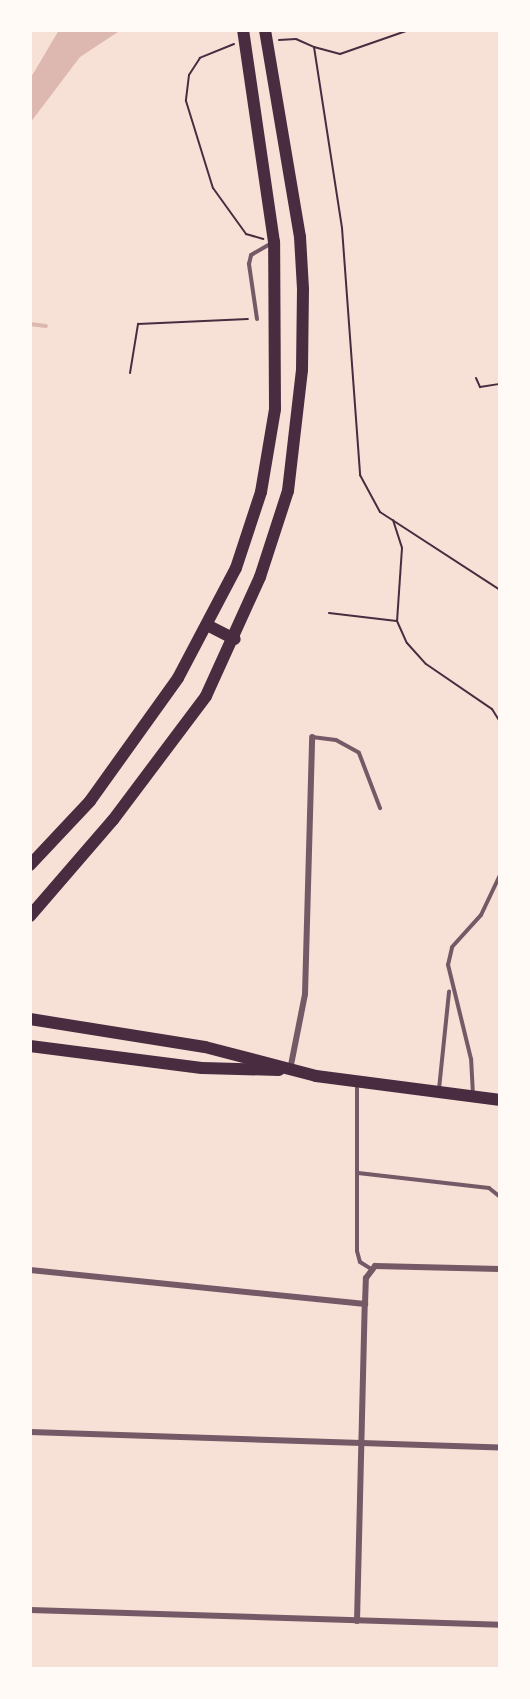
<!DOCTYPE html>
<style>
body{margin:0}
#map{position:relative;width:530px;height:1699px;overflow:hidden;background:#f7e1d7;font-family:Cabin,sans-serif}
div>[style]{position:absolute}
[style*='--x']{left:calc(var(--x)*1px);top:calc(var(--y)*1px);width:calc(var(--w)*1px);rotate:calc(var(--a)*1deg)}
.water>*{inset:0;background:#dcb8b0}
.stream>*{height:4px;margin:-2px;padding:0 2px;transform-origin:2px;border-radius:2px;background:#dcb8b0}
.path>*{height:2px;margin:-1px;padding:0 1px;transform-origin:1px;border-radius:1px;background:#4a2c40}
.service>*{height:4px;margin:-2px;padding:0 2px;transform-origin:2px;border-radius:2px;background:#755966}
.minor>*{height:6px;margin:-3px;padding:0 3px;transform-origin:3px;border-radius:3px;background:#755966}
.primary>*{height:12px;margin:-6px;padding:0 6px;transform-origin:6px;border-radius:6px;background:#4a2c40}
.trunk>*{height:12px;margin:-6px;padding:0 6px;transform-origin:6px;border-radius:6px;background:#4a2c40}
span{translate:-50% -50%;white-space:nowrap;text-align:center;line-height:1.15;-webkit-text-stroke:4.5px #fffaf5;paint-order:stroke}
.frame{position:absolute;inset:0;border:32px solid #fffaf5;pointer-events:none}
</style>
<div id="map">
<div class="water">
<div style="clip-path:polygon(59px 30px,121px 30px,80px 57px,30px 123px,30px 79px)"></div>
</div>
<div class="stream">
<div style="--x:30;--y:324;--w:16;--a:7"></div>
</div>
<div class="path">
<div style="--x:279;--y:40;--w:17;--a:-3"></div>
<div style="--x:296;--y:39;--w:20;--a:24"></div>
<div style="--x:314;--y:47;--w:183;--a:81.2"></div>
<div style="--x:342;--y:228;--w:248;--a:85.8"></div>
<div style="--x:360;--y:475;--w:42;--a:61.6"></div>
<div style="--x:380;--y:512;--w:143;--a:33"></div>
<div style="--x:234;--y:44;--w:37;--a:158"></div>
<div style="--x:200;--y:58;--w:20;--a:123"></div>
<div style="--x:189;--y:75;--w:26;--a:97"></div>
<div style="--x:186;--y:101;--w:91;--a:72.8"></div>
<div style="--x:213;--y:188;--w:57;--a:54.3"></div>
<div style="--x:246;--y:234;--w:18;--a:16"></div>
<div style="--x:314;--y:47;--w:27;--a:15"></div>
<div style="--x:340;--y:54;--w:73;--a:-19.2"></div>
<div style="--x:130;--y:373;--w:50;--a:-80.7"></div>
<div style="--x:138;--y:324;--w:110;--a:-2.6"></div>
<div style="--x:476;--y:378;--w:10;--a:66"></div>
<div style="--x:480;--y:387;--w:20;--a:-9"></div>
<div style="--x:393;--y:520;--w:29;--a:72"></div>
<div style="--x:402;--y:548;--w:73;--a:93.9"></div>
<div style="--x:397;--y:621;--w:24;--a:66"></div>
<div style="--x:407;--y:643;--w:28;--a:48"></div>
<div style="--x:426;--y:664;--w:80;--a:34.3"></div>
<div style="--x:492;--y:709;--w:15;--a:58"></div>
<div style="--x:329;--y:613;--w:68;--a:6.7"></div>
</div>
<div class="service">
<div style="--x:257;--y:319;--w:56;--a:-98.3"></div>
<div style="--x:249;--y:264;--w:9;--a:-77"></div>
<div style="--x:251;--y:255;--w:24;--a:-30"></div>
<div style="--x:312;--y:737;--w:24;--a:7"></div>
<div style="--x:336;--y:740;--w:26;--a:29"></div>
<div style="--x:359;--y:753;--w:59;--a:69.1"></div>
<div style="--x:357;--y:1084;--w:167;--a:90"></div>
<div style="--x:357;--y:1251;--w:11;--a:75"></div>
<div style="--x:360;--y:1262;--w:13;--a:32"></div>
<div style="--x:439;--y:1089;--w:98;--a:-84.1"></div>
<div style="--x:473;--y:1095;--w:36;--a:-93"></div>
<div style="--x:471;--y:1059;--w:97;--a:-103.7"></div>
<div style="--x:448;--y:965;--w:18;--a:-77"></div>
<div style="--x:452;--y:947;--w:43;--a:-47.8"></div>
<div style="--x:481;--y:915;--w:44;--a:-64.6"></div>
<div style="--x:358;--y:1173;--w:132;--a:6.5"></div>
<div style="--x:489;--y:1188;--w:14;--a:39"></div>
</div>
<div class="minor">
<div style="--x:290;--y:1070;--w:77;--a:-78.8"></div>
<div style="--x:305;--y:994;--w:257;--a:-88.4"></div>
<div style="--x:30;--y:1270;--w:337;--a:5.8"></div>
<div style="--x:365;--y:1304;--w:26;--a:-88"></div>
<div style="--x:366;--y:1278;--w:15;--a:-53"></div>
<div style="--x:375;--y:1266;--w:125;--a:1.4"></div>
<div style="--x:30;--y:1432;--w:470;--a:1.9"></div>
<div style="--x:30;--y:1610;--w:470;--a:1.8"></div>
<div style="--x:357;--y:1621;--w:317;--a:-88.6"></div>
</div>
<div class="primary">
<div style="--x:30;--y:1019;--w:177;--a:9.1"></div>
<div style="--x:205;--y:1047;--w:115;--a:14.6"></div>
<div style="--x:316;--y:1076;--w:186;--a:7.4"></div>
<div style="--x:30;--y:1046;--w:173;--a:7.3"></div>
<div style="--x:202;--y:1068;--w:77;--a:1.5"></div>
</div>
<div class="trunk">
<div style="--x:207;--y:625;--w:31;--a:27"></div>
<div style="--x:30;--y:865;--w:88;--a:-46.8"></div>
<div style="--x:90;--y:801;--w:151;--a:-54.4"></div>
<div style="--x:178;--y:678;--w:124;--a:-62.2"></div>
<div style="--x:236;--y:568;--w:80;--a:-71.8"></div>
<div style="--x:261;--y:492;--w:84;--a:-80.4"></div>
<div style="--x:275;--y:409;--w:167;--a:-90.3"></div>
<div style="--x:274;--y:242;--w:214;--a:-98.3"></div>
<div style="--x:30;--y:916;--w:127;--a:-49.2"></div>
<div style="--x:113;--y:820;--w:155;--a:-53.1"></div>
<div style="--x:206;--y:696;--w:131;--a:-65.6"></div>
<div style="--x:260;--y:577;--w:90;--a:-72"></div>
<div style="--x:288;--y:491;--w:122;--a:-83.4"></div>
<div style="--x:302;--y:370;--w:81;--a:-89.3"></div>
<div style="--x:303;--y:289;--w:52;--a:-93.3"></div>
<div style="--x:300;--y:237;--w:210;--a:-99.6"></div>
</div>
<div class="frame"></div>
</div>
